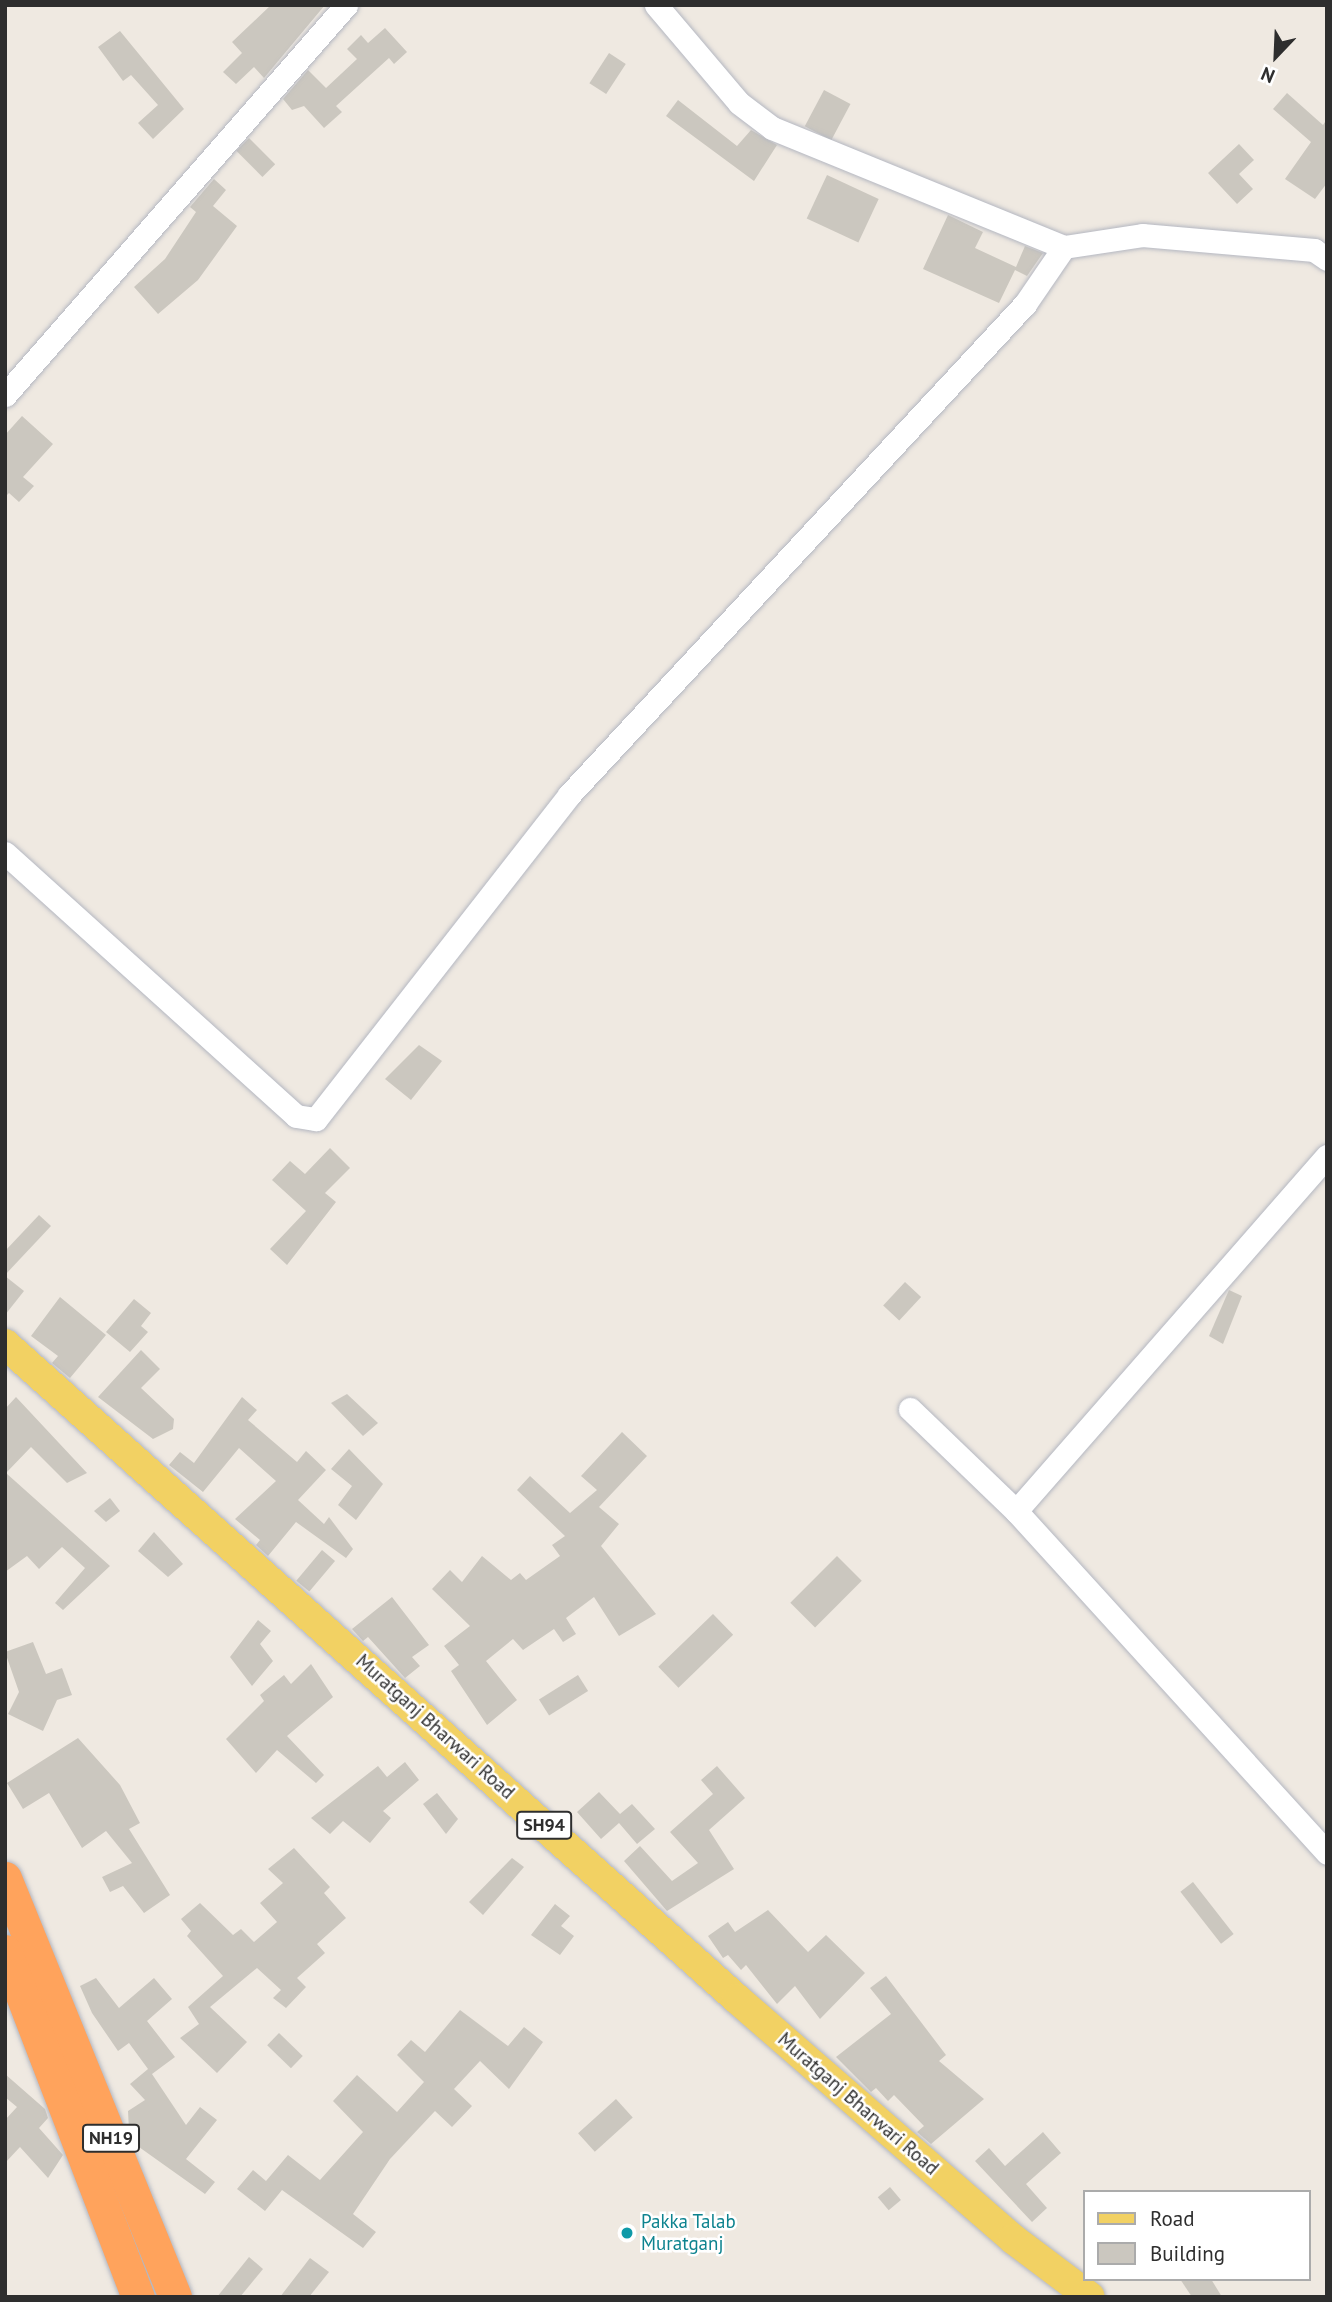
<!DOCTYPE html>
<style>
body{margin:0}
#map{position:relative;width:1332px;height:2302px;overflow:hidden;background:#efe9e1;font-family:"PT Sans",sans-serif}
div>[style]{position:absolute}
[style*='--x']{left:calc(var(--x)*1px);top:calc(var(--y)*1px);width:calc(var(--w)*1px);rotate:calc(var(--a)*1deg)}
.building>*{inset:0;background:#cbc7bf;transform-origin:0 0}
.roads{filter:drop-shadow(0 0 2px #b4b7c1) drop-shadow(0 0 2px #b4b7c1)}
.minor>*{height:23px;margin:-11.5px;padding:0 11.5px;transform-origin:11.5px;border-radius:11.5px;background:#fff}
.major>*{height:30px;margin:-15px;padding:0 15px;transform-origin:15px;border-radius:15px;background:#f2d163}
.highway>*{height:33px;margin:-16.5px;padding:0 16.5px;transform-origin:16.5px;border-radius:16.5px;background:#ffa35c}
.dots>*{width:19px;height:19px;translate:-50% -50%;box-sizing:border-box;border:4px solid #fff;border-radius:50%}
span{translate:-50% -50%;white-space:nowrap;text-align:center;line-height:1.15;-webkit-text-stroke:5px #fff;paint-order:stroke}
.shield-label span{padding:2px 5px;background:#fff;border:2px solid;border-radius:5px;-webkit-text-stroke-width:0}
.shield-label{font-size:18px;color:#2e2e2e;font-weight:700}
.street-label{font-size:19px;color:#2e2e2e}
.culture-label{font-size:19px;color:#0d838f}
.left{translate:0 -50%;text-align:left}
.frame{position:absolute;inset:0;border:7px solid #2e2e2e;pointer-events:none}
.legend{position:absolute;left:1083px;top:2190px;width:228px;height:91px;box-sizing:border-box;background:#fff;border:2px solid #ababab;margin:0;padding:9px 12px;list-style:none;font-size:21px;color:#2e2e2e}
.legend li{display:flex;align-items:center;gap:14px;height:35px}
.legend b{width:35px;border:2px solid #ababab}
.north{position:absolute;left:1241px;top:21px;width:70px;height:70px;-webkit-text-stroke:5px #fff;paint-order:stroke;rotate:203deg;font-size:19px;font-weight:700;line-height:28px;text-align:center;color:#2e2e2e}
.north::after{content:'';display:block;margin:auto;width:24px;height:32px;background:#2e2e2e;clip-path:polygon(50% 0,100% 100%,50% 72%,0 100%)}
</style>
<div id="map">
<div class="building">
<div style="clip-path:polygon(271px 5px,325px 5px,264px 78px,254px 67px,236px 84px,223px 72px,242px 53px,232px 42px)"></div>
<div style="clip-path:polygon(385px 28px,407px 52px,394px 64px,389px 58px,336px 106px,342px 112px,324px 128px,304px 106px,292px 110px,283px 99px,308px 70px,326px 88px,357px 59px,347px 49px,361px 35px,368px 43px)"></div>
<div style="clip-path:polygon(120px 31px,184px 109px,153px 139px,138px 123px,158px 105px,131px 75px,123px 81px,98px 47px)"></div>
<div style="left:609px;top:53px;width:20px;height:36px;rotate:33deg"></div>
<div style="left:824px;top:90px;width:30px;height:41px;rotate:28deg"></div>
<div style="clip-path:polygon(1287px 93px,1323px 125px,1327px 119px,1327px 183px,1315px 199px,1285px 179px,1311px 142px,1273px 109px)"></div>
<div style="clip-path:polygon(678px 100px,737px 146px,751px 130px,777px 145px,754px 181px,666px 116px)"></div>
<div style="left:249px;top:138px;width:37px;height:18px;rotate:45deg"></div>
<div style="clip-path:polygon(1239px 144px,1254px 160px,1239px 174px,1253px 189px,1237px 204px,1208px 173px)"></div>
<div style="left:827px;top:175px;width:57px;height:48px;rotate:25deg"></div>
<div style="clip-path:polygon(214px 179px,226px 190px,213px 206px,237px 226px,198px 280px,158px 314px,134px 287px,165px 259px,196px 212px,190px 207px)"></div>
<div style="clip-path:polygon(948px 215px,983px 232px,975px 248px,1016px 267px,1025px 246px,1043px 253px,1027px 276px,1015px 270px,999px 303px,923px 269px)"></div>
<div style="clip-path:polygon(22px 416px,53px 444px,23px 477px,34px 486px,19px 502px,9px 493px,5px 497px,5px 435px)"></div>
<div style="clip-path:polygon(419px 1045px,442px 1061px,411px 1100px,385px 1079px)"></div>
<div style="clip-path:polygon(330px 1148px,350px 1168px,325px 1193px,336px 1202px,287px 1265px,270px 1249px,306px 1211px,272px 1180px,290px 1161px,305px 1174px)"></div>
<div style="clip-path:polygon(39px 1215px,51px 1226px,5px 1275px,5px 1251px)"></div>
<div style="clip-path:polygon(5px 1276px,24px 1291px,5px 1315px)"></div>
<div style="left:905px;top:1282px;width:22px;height:32px;rotate:43deg"></div>
<div style="clip-path:polygon(1229px 1290px,1242px 1296px,1223px 1344px,1209px 1336px)"></div>
<div style="clip-path:polygon(60px 1297px,106px 1335px,70px 1378px,52px 1363px,58px 1356px,31px 1336px)"></div>
<div style="clip-path:polygon(134px 1299px,151px 1313px,141px 1326px,148px 1332px,130px 1352px,106px 1332px)"></div>
<div style="clip-path:polygon(141px 1350px,160px 1369px,141px 1388px,174px 1419px,173px 1429px,153px 1439px,98px 1397px)"></div>
<div style="clip-path:polygon(347px 1394px,378px 1423px,363px 1436px,331px 1403px)"></div>
<div style="clip-path:polygon(16px 1397px,87px 1473px,67px 1483px,31px 1447px,6px 1473px,110px 1566px,63px 1610px,55px 1603px,85px 1568px,62px 1547px,39px 1569px,27px 1556px,5px 1572px,5px 1409px)"></div>
<div style="clip-path:polygon(242px 1397px,257px 1410px,248px 1420px,297px 1462px,306px 1451px,326px 1470px,298px 1500px,324px 1524px,329px 1517px,353px 1549px,346px 1558px,296px 1522px,268px 1556px,256px 1545px,260px 1540px,235px 1519px,276px 1481px,239px 1448px,203px 1492px,169px 1465px,180px 1452px,194px 1463px)"></div>
<div style="clip-path:polygon(622px 1432px,647px 1456px,599px 1507px,619px 1524px,601px 1546px,656px 1614px,619px 1636px,594px 1597px,566px 1618px,576px 1634px,563px 1642px,554px 1629px,523px 1650px,513px 1639px,486px 1661px,517px 1700px,487px 1725px,451px 1671px,459px 1665px,444px 1646px,470px 1626px,432px 1589px,450px 1570px,462px 1582px,482px 1556px,511px 1580px,520px 1573px,526px 1580px,560px 1556px,552px 1545px,565px 1536px,517px 1490px,530px 1476px,570px 1513px,597px 1490px,581px 1476px)"></div>
<div style="clip-path:polygon(349px 1449px,383px 1484px,356px 1520px,338px 1505px,352px 1486px,331px 1469px)"></div>
<div style="clip-path:polygon(110px 1498px,120px 1511px,106px 1522px,94px 1511px)"></div>
<div style="clip-path:polygon(154px 1532px,183px 1564px,168px 1577px,138px 1551px)"></div>
<div style="left:322px;top:1550px;width:17px;height:40px;rotate:40deg"></div>
<div style="left:837px;top:1556px;width:35px;height:66px;rotate:45deg"></div>
<div style="clip-path:polygon(392px 1597px,429px 1645px,412px 1657px,420px 1666px,405px 1678px,368px 1637px,363px 1641px,352px 1629px)"></div>
<div style="left:713px;top:1614px;width:29px;height:76px;rotate:46deg"></div>
<div style="clip-path:polygon(258px 1620px,271px 1631px,260px 1644px,273px 1661px,252px 1686px,230px 1657px)"></div>
<div style="clip-path:polygon(33px 1642px,46px 1674px,62px 1668px,72px 1695px,57px 1700px,43px 1731px,8px 1714px,19px 1692px,5px 1652px)"></div>
<div style="clip-path:polygon(311px 1664px,333px 1697px,287px 1736px,324px 1775px,316px 1783px,277px 1750px,256px 1773px,226px 1739px,264px 1701px,260px 1695px,284px 1675px,291px 1684px)"></div>
<div style="left:578px;top:1675px;width:19px;height:46px;rotate:58deg"></div>
<div style="clip-path:polygon(78px 1738px,120px 1785px,140px 1823px,129px 1829px,170px 1895px,144px 1913px,123px 1886px,110px 1892px,102px 1877px,132px 1863px,106px 1831px,82px 1848px,49px 1793px,23px 1809px,7px 1783px)"></div>
<div style="clip-path:polygon(405px 1762px,419px 1780px,383px 1811px,391px 1818px,370px 1843px,343px 1821px,330px 1834px,311px 1818px,378px 1766px,387px 1777px)"></div>
<div style="clip-path:polygon(717px 1766px,745px 1798px,709px 1830px,734px 1869px,667px 1911px,624px 1861px,640px 1846px,672px 1881px,698px 1863px,670px 1832px,713px 1794px,701px 1780px)"></div>
<div style="clip-path:polygon(599px 1792px,620px 1814px,632px 1804px,655px 1829px,637px 1844px,619px 1823px,601px 1839px,577px 1812px)"></div>
<div style="clip-path:polygon(437px 1793px,458px 1819px,446px 1834px,423px 1804px)"></div>
<div style="clip-path:polygon(294px 1848px,330px 1887px,324px 1893px,346px 1918px,317px 1944px,325px 1953px,297px 1978px,306px 1987px,286px 2008px,273px 1998px,281px 1990px,257px 1968px,210px 2007px,247px 2042px,217px 2073px,180px 2038px,199px 2024px,188px 2007px,223px 1976px,187px 1936px,191px 1931px,181px 1919px,200px 1903px,233px 1935px,241px 1929px,254px 1942px,277px 1922px,260px 1903px,283px 1883px,268px 1869px)"></div>
<div style="clip-path:polygon(512px 1858px,524px 1867px,483px 1915px,469px 1902px)"></div>
<div style="left:1193px;top:1882px;width:66px;height:16px;rotate:52deg"></div>
<div style="clip-path:polygon(555px 1904px,570px 1916px,561px 1926px,574px 1936px,560px 1955px,531px 1935px)"></div>
<div style="clip-path:polygon(768px 1910px,808px 1952px,826px 1935px,865px 1973px,820px 2019px,795px 1986px,777px 2004px,746px 1965px,741px 1970px,728px 1955px,723px 1958px,708px 1936px,728px 1922px,735px 1932px)"></div>
<div style="clip-path:polygon(886px 1976px,946px 2055px,939px 2061px,984px 2099px,931px 2144px,917px 2132px,924px 2126px,894px 2095px,888px 2101px,876px 2088px,871px 2092px,836px 2057px,891px 2014px,870px 1988px)"></div>
<div style="clip-path:polygon(96px 1978px,119px 2008px,154px 1978px,172px 1999px,147px 2021px,175px 2057px,152px 2074px,186px 2125px,200px 2107px,217px 2120px,186px 2159px,215px 2182px,205px 2194px,139px 2147px,129px 2131px,128px 2111px,145px 2100px,130px 2084px,148px 2069px,129px 2043px,118px 2051px,92px 2013px,80px 1986px)"></div>
<div style="clip-path:polygon(460px 2010px,508px 2046px,524px 2027px,543px 2042px,509px 2089px,480px 2061px,454px 2089px,472px 2106px,452px 2127px,435px 2111px,390px 2159px,353px 2214px,376px 2232px,363px 2248px,282px 2190px,265px 2211px,237px 2189px,253px 2170px,266px 2181px,288px 2155px,320px 2180px,363px 2132px,333px 2101px,357px 2075px,397px 2112px,424px 2082px,397px 2055px,411px 2040px,425px 2052px)"></div>
<div style="left:279px;top:2033px;width:33px;height:17px;rotate:44deg"></div>
<div style="clip-path:polygon(5px 2074px,45px 2109px,48px 2118px,39px 2128px,63px 2155px,48px 2178px,20px 2147px,5px 2163px,5px 2120px,17px 2107px,5px 2097px)"></div>
<div style="left:616px;top:2099px;width:25px;height:51px;rotate:48deg"></div>
<div style="clip-path:polygon(1043px 2132px,1061px 2153px,1026px 2184px,1047px 2208px,1032px 2222px,975px 2161px,989px 2148px,1005px 2166px)"></div>
<div style="left:890px;top:2187px;width:17px;height:16px;rotate:50deg"></div>
<div style="clip-path:polygon(249px 2257px,263px 2269px,240px 2297px,217px 2297px)"></div>
<div style="clip-path:polygon(310px 2258px,329px 2272px,309px 2297px,280px 2297px)"></div>
<div style="clip-path:polygon(1180px 2279px,1211px 2279px,1222px 2297px,1192px 2297px)"></div>
</div>
<div class="roads">
<div class="minor">
<div style="--x:656;--y:5;--w:128;--a:49.7"></div>
<div style="--x:739;--y:103;--w:41;--a:37.1"></div>
<div style="--x:772;--y:128;--w:315;--a:22.2"></div>
<div style="--x:1064;--y:247;--w:79;--a:-8.7"></div>
<div style="--x:1142;--y:235;--w:173;--a:5"></div>
<div style="--x:1314;--y:250;--w:16;--a:35"></div>
<div style="--x:5;--y:395;--w:518;--a:-48.83"></div>
<div style="--x:5;--y:853;--w:392;--a:42.1"></div>
<div style="--x:296;--y:1116;--w:20;--a:9"></div>
<div style="--x:316;--y:1119;--w:411;--a:-52"></div>
<div style="--x:569;--y:795;--w:670;--a:-47.12"></div>
<div style="--x:1025;--y:304;--w:69;--a:-55.6"></div>
<div style="--x:910;--y:1409;--w:147;--a:43.9"></div>
<div style="--x:1016;--y:1511;--w:462;--a:47.7"></div>
<div style="--x:1016;--y:1511;--w:472;--a:-48.8"></div>
</div>
<div class="major">
<div style="--x:5;--y:1344;--w:982;--a:41.82"></div>
<div style="--x:737;--y:1999;--w:366;--a:41"></div>
<div style="--x:1013;--y:2239;--w:96;--a:37"></div>
</div>
<div class="highway">
<div style="--x:5;--y:1878;--w:452;--a:67.9"></div>
<div style="--x:5;--y:1951;--w:371;--a:69"></div>
</div>
</div>
<div class="dots">
<div style="left:627px;top:2233px;background:#0f9aa8"></div>
</div>
<div class="shield-label">
<span style="left:544px;top:1825px">SH94</span>
<span style="left:111px;top:2138px">NH19</span>
</div>
<div class="street-label">
<span style="left:435px;top:1727px;rotate:42deg">Muratganj Bharwari Road</span>
<span style="left:858px;top:2104px;rotate:41deg">Muratganj Bharwari Road</span>
</div>
<div class="culture-label">
<span class="left" style="left:641px;top:2233px">Pakka Talab<br>Muratganj</span>
</div>
<div class="frame"></div>
<ul class="legend">
<li><b style="height:9px;background:#f2d163"></b>Road</li>
<li><b style="height:19px;background:#cbc7bf"></b>Building</li>
</ul>
<div class="north">N</div>
</div>
